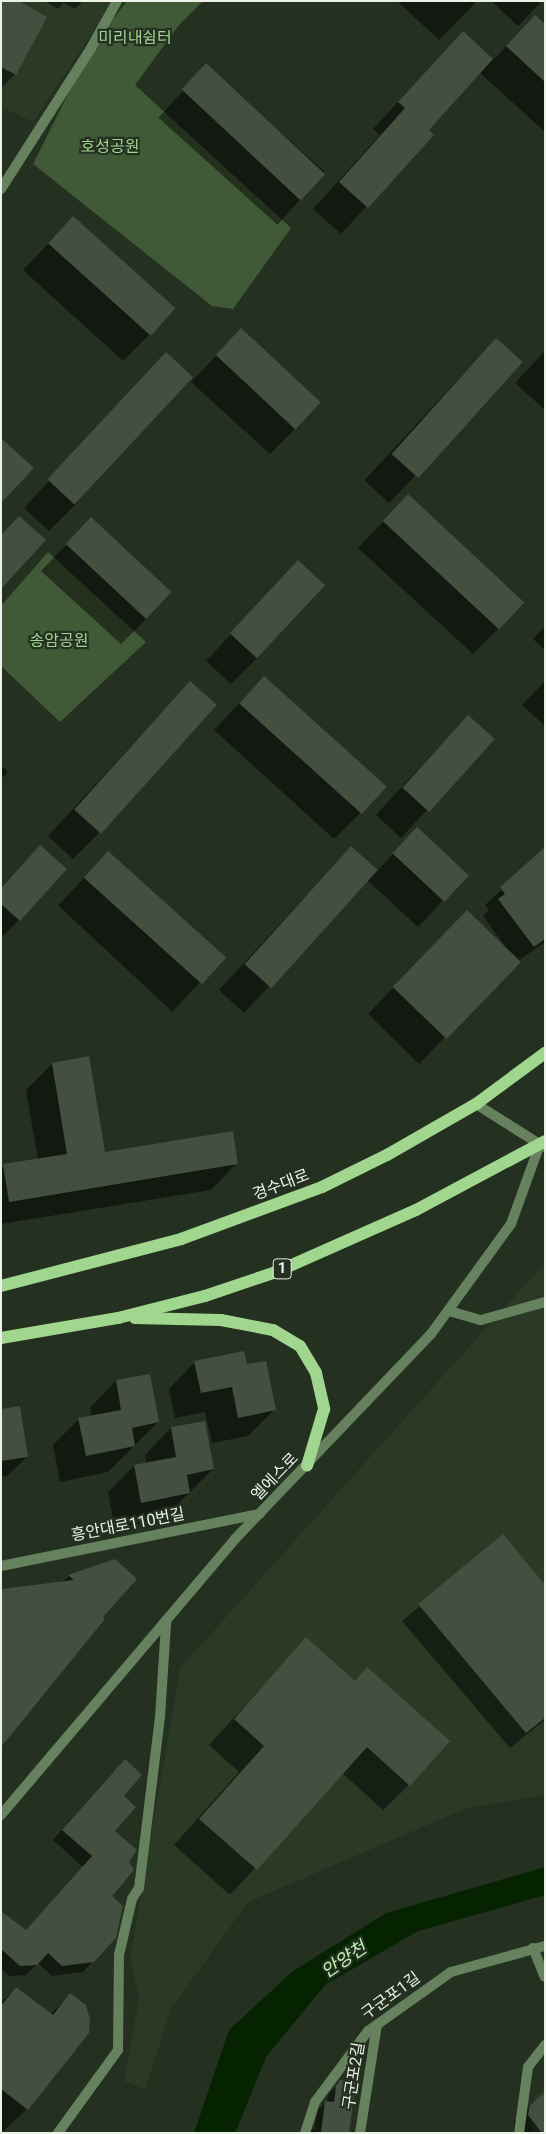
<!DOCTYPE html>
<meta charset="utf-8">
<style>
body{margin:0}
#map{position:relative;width:546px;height:2134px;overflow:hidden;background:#243020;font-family:Roboto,"Noto Sans KR",sans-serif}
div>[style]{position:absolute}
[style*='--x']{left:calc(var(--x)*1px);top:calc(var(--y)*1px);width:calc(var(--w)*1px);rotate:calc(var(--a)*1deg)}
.built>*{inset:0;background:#2a3a25}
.green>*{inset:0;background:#405a37}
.water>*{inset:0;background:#062300}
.shadow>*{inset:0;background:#0007;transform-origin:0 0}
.building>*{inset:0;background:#43503f;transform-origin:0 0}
.minor>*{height:10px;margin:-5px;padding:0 5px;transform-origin:5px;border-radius:5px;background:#66815e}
.tertiary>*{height:10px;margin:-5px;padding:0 5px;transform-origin:5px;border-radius:5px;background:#66815e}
.primary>*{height:12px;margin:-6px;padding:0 6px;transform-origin:6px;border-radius:6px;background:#a0d68e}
span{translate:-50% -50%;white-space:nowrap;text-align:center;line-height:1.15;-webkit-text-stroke:4.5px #243020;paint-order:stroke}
.shield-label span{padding:1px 4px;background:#243020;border:1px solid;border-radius:4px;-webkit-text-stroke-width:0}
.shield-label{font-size:15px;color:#ebf3e8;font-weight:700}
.park-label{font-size:16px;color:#a2d392}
.street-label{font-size:16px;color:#ebf3e8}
.water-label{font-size:18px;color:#c0f3b0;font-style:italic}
.frame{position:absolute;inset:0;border:2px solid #ebf3e8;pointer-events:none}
</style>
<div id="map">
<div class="built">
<div style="clip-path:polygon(1px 1px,114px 1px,33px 122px,1px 107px)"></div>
<div style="clip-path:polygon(545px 1263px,545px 1795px,467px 1808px,248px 1902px,171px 2009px,145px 2089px,124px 2081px,139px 1999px,130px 1958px,180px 1668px)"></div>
<div style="clip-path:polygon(545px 2088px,545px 2133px,531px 2133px,534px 2097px)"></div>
</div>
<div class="green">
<div style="clip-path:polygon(127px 1px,203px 1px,179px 25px,135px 85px,291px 228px,233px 309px,212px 306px,33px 164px,91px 48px)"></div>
<div style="clip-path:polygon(48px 552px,146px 642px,60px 722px,1px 666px,1px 606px)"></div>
</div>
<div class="water">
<div style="clip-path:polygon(545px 1867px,545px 1895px,418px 1931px,325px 1985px,266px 2057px,235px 2133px,194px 2133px,229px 2030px,293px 1971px,386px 1913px)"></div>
</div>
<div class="shadow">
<div style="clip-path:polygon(1px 1px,15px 74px,2px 87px,1px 87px)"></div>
<div style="clip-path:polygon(44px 1px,83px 1px,75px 9px,64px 3px,58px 9px)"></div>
<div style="clip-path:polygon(397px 1px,477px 1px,439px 40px)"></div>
<div style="clip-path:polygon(491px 1px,542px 1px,518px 26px)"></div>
<div style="clip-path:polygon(535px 16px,545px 25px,545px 132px,479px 72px,427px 130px,432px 135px,341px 234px,313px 209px,380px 135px,373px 129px,463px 32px,493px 60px)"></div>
<div style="left:206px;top:65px;width:160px;height:71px;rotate:42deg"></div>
<div style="clip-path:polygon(73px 218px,149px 335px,123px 361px,23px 270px)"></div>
<div style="clip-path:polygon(241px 330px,296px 428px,270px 454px,191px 382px)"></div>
<div style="left:496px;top:339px;width:34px;height:193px;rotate:43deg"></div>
<div style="clip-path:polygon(545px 351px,545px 410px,515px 383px)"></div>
<div style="clip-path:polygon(166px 354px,76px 504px,49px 531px,24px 508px)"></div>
<div style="clip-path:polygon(408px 496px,499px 628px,473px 654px,358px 548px)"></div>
<div style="clip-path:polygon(91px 519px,147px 618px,121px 644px,41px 571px)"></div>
<div style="clip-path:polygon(298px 562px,257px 658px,231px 684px,206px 661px)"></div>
<div style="clip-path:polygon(545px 626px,545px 650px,533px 639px)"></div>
<div style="clip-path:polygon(264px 677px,360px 813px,334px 839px,214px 730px)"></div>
<div style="clip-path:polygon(545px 681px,545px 726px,522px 705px)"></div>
<div style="clip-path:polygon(190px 682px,99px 833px,73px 859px,48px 836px)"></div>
<div style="left:468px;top:716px;width:34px;height:135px;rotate:43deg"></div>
<div style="clip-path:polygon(1px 766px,8px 772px,1px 779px)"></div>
<div style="clip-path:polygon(417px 829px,467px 875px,418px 927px,367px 880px,244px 1013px,219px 990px,351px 847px,377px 871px)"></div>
<div style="clip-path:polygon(40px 846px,19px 920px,1px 938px,1px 887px)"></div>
<div style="clip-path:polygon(545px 849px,545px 942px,518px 961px,419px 1064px,368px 1014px,441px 938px,507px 949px,483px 916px,489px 910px,485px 905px)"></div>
<div style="left:108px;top:852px;width:156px;height:73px;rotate:43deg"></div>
<div style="clip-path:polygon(52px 1064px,104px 1154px,237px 1163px,211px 1190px,1px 1224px,1px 1168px,38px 1160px,26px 1090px)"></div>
<div style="clip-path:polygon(195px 1362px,246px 1366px,274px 1410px,248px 1436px,212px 1443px,205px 1412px,175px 1418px,169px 1389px)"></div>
<div style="clip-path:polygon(149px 1375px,158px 1422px,108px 1472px,60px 1482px,53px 1445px,79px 1419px,92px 1417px,90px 1408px,116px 1381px)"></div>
<div style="clip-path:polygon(1px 1410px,27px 1457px,7px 1476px,1px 1477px)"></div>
<div style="clip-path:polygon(204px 1422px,213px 1469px,163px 1519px,115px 1528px,108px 1492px,134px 1466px,147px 1464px,145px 1455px,171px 1428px)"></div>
<div style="clip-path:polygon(503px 1536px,545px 1587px,545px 1720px,510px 1748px,402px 1621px)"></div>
<div style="clip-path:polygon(115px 1560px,101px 1617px,62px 1583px,69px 1576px)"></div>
<div style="clip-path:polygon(306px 1639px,409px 1785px,383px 1810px,342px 1773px,230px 1895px,174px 1845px,239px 1772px,209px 1745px)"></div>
<div style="clip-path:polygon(114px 1771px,122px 1796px,114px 1831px,110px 1896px,93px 1961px,83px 1972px,52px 1976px,38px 1963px,26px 1975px,9px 1976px,1px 1969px,1px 1912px,25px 1932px,83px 1867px,53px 1840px)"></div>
<div style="clip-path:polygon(16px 1988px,50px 2015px,70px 1995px,27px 2109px,1px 2133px,1px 2003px)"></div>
<div style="clip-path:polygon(341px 2081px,348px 2133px,309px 2133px,315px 2127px,317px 2110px,327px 2102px,328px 2095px)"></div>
<div style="clip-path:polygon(531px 2106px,545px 2133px,514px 2133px,514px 2122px)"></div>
</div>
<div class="building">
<div style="clip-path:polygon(1px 1px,19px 1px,47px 17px,16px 75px,1px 67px)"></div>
<div style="clip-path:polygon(535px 15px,545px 24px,545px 82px,506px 46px)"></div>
<div style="clip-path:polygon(463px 31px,493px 59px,429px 130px,434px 135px,368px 208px,339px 182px,405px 108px,398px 102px)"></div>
<div style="left:206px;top:63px;width:163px;height:36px;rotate:43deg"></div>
<div style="left:73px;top:216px;width:138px;height:37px;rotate:42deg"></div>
<div style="left:241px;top:328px;width:109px;height:37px;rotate:43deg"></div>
<div style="left:496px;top:338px;width:36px;height:156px;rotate:42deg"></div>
<div style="left:166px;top:352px;width:37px;height:174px;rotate:43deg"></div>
<div style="clip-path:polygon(1px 438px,34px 468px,1px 503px)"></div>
<div style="left:408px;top:494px;width:159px;height:37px;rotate:43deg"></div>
<div style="clip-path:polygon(19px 516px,46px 540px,1px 589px,1px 535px)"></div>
<div style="left:91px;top:517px;width:110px;height:37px;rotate:43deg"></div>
<div style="left:298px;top:560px;width:37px;height:100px;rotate:43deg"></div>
<div style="left:264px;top:676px;width:165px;height:37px;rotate:42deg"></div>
<div style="left:190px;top:681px;width:36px;height:173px;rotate:42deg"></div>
<div style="left:468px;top:715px;width:36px;height:98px;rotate:42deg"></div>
<div style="left:417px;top:827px;width:71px;height:36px;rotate:43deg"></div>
<div style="clip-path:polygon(40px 845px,67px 869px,20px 921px,1px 904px,1px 888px)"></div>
<div style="left:351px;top:846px;width:36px;height:159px;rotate:42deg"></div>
<div style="clip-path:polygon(545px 847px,545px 939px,534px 947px,498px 899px,505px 894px,500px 887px)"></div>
<div style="left:108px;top:851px;width:159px;height:36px;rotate:42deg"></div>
<div style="left:467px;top:910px;width:75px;height:107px;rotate:44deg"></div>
<div style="clip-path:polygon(89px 1056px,105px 1152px,233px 1131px,238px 1164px,9px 1202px,3px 1164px,67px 1154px,52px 1063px)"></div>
<div style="clip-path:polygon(244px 1351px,247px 1364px,266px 1361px,276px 1410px,238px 1418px,232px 1387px,201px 1393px,194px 1361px)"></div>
<div style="clip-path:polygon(150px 1374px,159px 1422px,132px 1428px,135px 1446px,86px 1456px,78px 1418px,121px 1410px,116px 1380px)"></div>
<div style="clip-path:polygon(20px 1406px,28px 1457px,1px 1461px,1px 1409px)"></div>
<div style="clip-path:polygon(205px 1421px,214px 1469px,187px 1475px,190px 1493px,141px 1503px,134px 1465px,176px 1457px,171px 1427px)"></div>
<div style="clip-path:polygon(503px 1534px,545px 1585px,545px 1718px,526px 1733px,418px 1604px)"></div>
<div style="clip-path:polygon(115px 1559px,137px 1579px,103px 1617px,105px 1619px,1px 1747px,1px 1589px,74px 1580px,68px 1575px)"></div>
<div style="clip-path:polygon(306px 1637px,355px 1681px,367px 1667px,450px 1741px,410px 1786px,367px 1747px,257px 1870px,199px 1819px,264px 1746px,234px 1719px)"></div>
<div style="clip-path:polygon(125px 1759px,142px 1775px,124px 1796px,136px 1807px,115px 1831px,137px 1850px,129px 1862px,134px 1870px,112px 1896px,123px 1906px,116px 1938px,94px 1962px,62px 1966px,48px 1953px,37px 1965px,20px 1966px,1px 1949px,1px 1911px,26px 1930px,92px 1856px,62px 1830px)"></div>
<div style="clip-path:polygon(16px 1987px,53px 2015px,70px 1993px,86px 2005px,90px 2019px,89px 2033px,28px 2110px,1px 2089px,1px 2006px)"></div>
<div style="clip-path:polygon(340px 2080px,356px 2081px,349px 2133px,321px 2133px,325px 2101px,334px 2102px,336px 2086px)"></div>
<div style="clip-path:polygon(545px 2093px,545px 2133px,542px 2133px,528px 2115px,530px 2105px)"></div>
</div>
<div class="minor">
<div style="--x:1;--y:189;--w:167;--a:-57.4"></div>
<div style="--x:91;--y:48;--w:54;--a:-61"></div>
<div style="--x:1;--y:1566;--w:264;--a:-11.4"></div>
<div style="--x:533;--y:1948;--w:31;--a:68"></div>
<div style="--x:58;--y:2133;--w:102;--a:-54.1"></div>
<div style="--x:118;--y:2050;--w:95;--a:-89.4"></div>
<div style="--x:119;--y:1955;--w:57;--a:-76.9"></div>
<div style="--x:132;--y:1899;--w:13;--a:-58"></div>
<div style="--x:139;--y:1888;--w:172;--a:-83"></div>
<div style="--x:160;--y:1717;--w:94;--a:-86.3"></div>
<div style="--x:305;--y:2133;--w:33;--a:-72"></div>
<div style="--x:315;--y:2102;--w:89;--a:-53.3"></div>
<div style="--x:368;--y:2031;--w:102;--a:-35.4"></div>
<div style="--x:451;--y:1972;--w:98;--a:-15.5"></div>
<div style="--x:360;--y:2133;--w:109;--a:-81.1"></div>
<div style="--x:519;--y:2133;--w:67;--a:-82.2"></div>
<div style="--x:528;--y:2067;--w:28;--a:-52"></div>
</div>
<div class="tertiary">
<div style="--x:476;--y:1104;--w:80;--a:32.3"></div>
<div style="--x:449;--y:1311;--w:33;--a:16"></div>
<div style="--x:481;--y:1320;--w:66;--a:-15.7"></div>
<div style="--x:1;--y:1815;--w:362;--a:-49.7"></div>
<div style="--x:235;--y:1539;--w:284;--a:-46.3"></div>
<div style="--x:431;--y:1334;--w:136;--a:-54"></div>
<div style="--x:511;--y:1224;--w:85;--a:-70.1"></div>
</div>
<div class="primary">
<div style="--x:1;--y:1286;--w:186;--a:-14.6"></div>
<div style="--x:181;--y:1239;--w:150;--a:-20.2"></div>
<div style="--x:322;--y:1187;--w:72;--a:-26.2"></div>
<div style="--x:387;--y:1155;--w:103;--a:-29.8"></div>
<div style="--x:476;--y:1104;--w:86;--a:-36.5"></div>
<div style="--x:135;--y:1318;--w:86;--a:1.3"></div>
<div style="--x:221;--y:1320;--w:53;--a:10.9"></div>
<div style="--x:273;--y:1330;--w:31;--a:31"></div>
<div style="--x:300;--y:1346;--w:31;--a:59"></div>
<div style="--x:316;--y:1373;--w:37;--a:77"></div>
<div style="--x:324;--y:1409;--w:59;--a:106.6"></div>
<div style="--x:1;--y:1338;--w:119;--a:-9.7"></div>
<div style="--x:118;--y:1318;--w:90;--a:-14.2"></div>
<div style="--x:205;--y:1296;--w:75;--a:-18.7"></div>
<div style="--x:276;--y:1272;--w:153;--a:-23.9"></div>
<div style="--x:416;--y:1210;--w:146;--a:-28.1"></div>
</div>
<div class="shield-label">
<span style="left:282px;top:1269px">1</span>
</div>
<div class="park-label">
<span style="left:135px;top:38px">미리내쉼터</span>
<span style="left:110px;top:147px">호성공원</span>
<span style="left:59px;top:641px">송암공원</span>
</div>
<div class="street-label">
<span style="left:281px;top:1185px;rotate:-21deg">경수대로</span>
<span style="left:275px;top:1477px;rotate:-46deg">엘에스로</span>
<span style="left:128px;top:1525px;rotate:-11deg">흥안대로110번길</span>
<span style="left:391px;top:1996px;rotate:-36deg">구군포1길</span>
<span style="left:354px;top:2076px;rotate:-81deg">구군포2길</span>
</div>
<div class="water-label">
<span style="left:344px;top:1960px;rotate:-34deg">안양천</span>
</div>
<div class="frame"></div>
</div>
